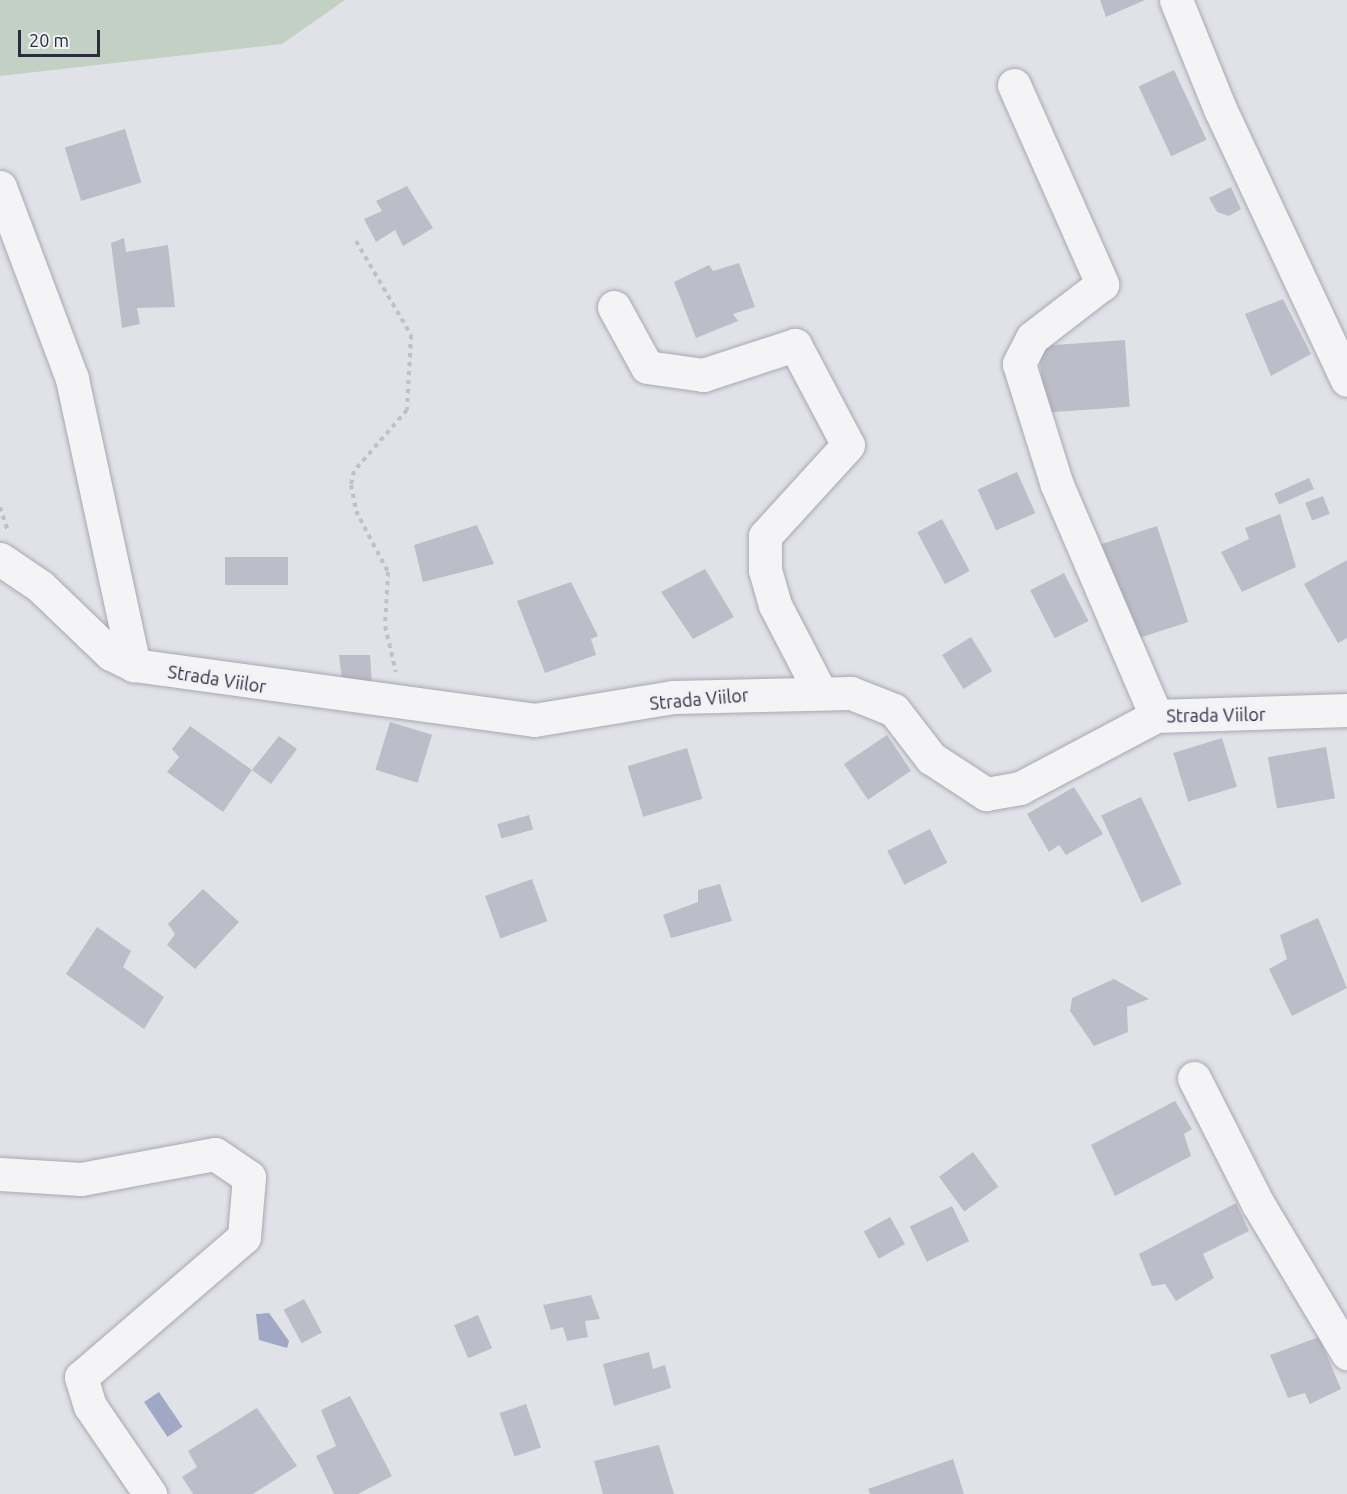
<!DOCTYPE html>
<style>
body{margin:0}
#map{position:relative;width:1347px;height:1494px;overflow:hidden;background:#e1e2e8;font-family:Ubuntu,sans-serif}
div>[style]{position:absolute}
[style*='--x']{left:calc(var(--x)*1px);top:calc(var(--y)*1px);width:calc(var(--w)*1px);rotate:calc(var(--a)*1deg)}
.green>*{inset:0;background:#c3d1c4}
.water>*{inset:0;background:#a0a8c5;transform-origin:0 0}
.building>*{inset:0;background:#bcbdc8;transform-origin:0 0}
.path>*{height:4px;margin-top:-2px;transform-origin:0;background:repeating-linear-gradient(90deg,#c0c0c7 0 4.5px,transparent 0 9px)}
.roads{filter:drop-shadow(0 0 2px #a7a8b2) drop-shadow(0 0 2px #a7a8b2)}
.minor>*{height:33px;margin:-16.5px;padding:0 16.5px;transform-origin:16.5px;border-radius:16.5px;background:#f4f4f7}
span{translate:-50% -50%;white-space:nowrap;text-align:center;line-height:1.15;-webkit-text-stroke:6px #f1f1f6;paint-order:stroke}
.street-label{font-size:18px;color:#2b2d3e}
.scale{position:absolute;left:18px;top:30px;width:82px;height:27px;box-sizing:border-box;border:3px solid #2b2d3e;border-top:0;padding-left:8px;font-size:18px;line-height:21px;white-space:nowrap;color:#2b2d3e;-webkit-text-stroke:4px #f1f1f6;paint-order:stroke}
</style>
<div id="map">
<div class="green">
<div style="clip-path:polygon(0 0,345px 0,282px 44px,0 76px)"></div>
</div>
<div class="water">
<div style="clip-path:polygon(269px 1313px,289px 1341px,287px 1348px,259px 1340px,256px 1314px)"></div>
<div style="left:159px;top:1392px;width:42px;height:18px;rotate:56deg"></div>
</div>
<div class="building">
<div style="clip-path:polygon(1100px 0,1145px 0,1106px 17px)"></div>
<div style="left:1174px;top:70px;width:77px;height:39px;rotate:65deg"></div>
<div style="left:125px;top:129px;width:56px;height:63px;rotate:73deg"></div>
<div style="clip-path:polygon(407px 186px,433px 228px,403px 246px,395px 230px,376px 242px,364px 219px,382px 211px,376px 201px)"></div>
<div style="clip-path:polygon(1231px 187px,1241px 209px,1229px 216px,1217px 212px,1209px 198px)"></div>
<div style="clip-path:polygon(124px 238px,126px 252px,168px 245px,175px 307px,137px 308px,140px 324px,122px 328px,111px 243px)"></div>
<div style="clip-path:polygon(739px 263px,755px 307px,733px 314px,738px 321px,696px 338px,674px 282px,709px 265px,713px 271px)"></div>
<div style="clip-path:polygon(1283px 299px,1311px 354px,1271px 376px,1245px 314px)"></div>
<div style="left:1125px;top:340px;width:67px;height:86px;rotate:86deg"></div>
<div style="left:1017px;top:472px;width:45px;height:43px;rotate:66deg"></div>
<div style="left:1309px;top:478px;width:12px;height:38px;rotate:66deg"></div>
<div style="left:1323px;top:496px;width:19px;height:19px;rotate:69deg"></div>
<div style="clip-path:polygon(1280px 514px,1296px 567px,1242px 592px,1221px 552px,1249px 539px,1245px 528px)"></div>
<div style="left:942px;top:519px;width:59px;height:28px;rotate:62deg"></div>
<div style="clip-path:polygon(477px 525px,494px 564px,423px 582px,414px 545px)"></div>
<div style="left:1157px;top:526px;width:101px;height:59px;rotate:72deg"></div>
<div style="left:225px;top:557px;width:63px;height:28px"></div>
<div style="clip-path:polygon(1347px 560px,1347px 638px,1338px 643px,1304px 584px)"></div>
<div style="clip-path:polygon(705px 569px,734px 617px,693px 639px,661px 592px)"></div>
<div style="left:1064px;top:573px;width:54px;height:38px;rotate:63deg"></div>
<div style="clip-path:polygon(571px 582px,598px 636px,591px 639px,596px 655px,545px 673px,517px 601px)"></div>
<div style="left:971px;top:637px;width:40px;height:34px;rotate:58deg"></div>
<div style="clip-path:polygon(339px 655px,370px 655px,372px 685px,342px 680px)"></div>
<div style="left:390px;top:722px;width:44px;height:50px;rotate:17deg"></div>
<div style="clip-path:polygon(190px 726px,252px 770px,279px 736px,297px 749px,271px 784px,252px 770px,223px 812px,167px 772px,179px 757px,172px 749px)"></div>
<div style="left:887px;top:735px;width:43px;height:52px;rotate:56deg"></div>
<div style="left:1222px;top:738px;width:51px;height:51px;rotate:73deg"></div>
<div style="left:1326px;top:747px;width:52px;height:59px;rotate:80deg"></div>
<div style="left:687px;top:748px;width:53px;height:62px;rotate:73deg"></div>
<div style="clip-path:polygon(1074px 787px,1103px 834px,1066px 855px,1059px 845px,1049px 852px,1027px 814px)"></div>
<div style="left:1141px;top:797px;width:96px;height:44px;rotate:65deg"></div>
<div style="left:529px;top:815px;width:15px;height:33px;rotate:74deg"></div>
<div style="left:930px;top:829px;width:38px;height:48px;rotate:63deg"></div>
<div style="left:532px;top:879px;width:45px;height:50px;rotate:70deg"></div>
<div style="clip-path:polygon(720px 884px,732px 921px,671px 938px,663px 915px,698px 902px,698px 890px)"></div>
<div style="clip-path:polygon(203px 889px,239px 922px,195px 969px,167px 945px,175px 934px,168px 924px)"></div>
<div style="clip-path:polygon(1318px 918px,1347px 988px,1292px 1016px,1269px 969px,1287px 959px,1280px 935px)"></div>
<div style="clip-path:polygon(97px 927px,131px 951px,123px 967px,164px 997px,144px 1029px,66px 974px)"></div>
<div style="clip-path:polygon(1114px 979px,1149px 999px,1127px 1007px,1128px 1032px,1094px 1046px,1070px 1011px,1072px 998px)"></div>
<div style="clip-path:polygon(1175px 1101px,1192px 1129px,1184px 1134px,1191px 1156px,1115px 1196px,1091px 1145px)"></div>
<div style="left:973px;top:1152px;width:43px;height:42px;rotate:54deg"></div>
<div style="clip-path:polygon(1236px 1203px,1249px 1231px,1203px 1254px,1214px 1278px,1176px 1301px,1165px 1284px,1152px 1286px,1139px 1254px)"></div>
<div style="left:952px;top:1206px;width:39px;height:47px;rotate:64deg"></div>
<div style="left:890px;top:1217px;width:31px;height:30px;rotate:61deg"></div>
<div style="clip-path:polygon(591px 1295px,600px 1319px,585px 1321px,588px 1337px,567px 1341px,563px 1327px,551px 1330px,543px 1305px)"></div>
<div style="left:304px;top:1299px;width:38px;height:23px;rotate:62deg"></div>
<div style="left:478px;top:1315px;width:36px;height:26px;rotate:67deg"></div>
<div style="clip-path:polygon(1319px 1337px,1341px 1389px,1310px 1404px,1305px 1393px,1288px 1398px,1270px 1355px)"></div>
<div style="clip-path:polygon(649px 1352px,653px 1369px,665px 1365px,671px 1388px,614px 1406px,603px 1364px)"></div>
<div style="clip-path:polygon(350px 1396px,392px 1476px,358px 1494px,334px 1494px,316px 1456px,336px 1446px,321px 1410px)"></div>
<div style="left:526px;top:1404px;width:46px;height:28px;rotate:71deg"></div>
<div style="clip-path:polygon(257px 1408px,297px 1466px,253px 1494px,193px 1494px,182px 1477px,197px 1467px,188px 1451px)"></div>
<div style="clip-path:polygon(659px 1445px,674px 1494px,603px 1494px,594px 1461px)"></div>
<div style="clip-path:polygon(953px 1459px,964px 1494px,870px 1494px,868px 1489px)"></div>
</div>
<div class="path">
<div style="--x:356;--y:241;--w:109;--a:59.7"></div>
<div style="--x:411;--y:335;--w:75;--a:93.1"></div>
<div style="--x:407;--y:410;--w:81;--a:131"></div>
<div style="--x:354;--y:471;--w:14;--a:102"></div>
<div style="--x:351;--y:485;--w:26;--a:79"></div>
<div style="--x:356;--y:511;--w:69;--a:62.3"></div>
<div style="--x:388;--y:572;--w:54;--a:93.2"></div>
<div style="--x:385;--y:626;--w:47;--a:76.6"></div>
<div style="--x:0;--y:507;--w:25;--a:72"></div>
</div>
<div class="roads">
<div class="minor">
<div style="--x:1176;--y:0;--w:118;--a:68"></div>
<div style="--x:1220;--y:109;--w:299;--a:64.9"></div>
<div style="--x:1014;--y:85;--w:218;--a:66.1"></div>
<div style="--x:1102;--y:284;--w:88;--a:142.4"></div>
<div style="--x:1032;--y:338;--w:29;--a:117"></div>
<div style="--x:1019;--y:364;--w:127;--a:72.6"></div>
<div style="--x:1057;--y:485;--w:251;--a:66.8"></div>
<div style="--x:0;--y:187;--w:205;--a:69.4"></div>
<div style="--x:72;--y:379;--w:293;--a:77.8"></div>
<div style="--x:614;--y:307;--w:68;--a:61.2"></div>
<div style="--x:647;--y:367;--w:57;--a:8.1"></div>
<div style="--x:703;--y:375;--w:97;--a:-18.1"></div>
<div style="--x:795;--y:345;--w:113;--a:62.1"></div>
<div style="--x:848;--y:445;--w:123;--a:132.4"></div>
<div style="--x:765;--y:536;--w:34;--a:90"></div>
<div style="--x:765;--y:570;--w:36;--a:74"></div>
<div style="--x:775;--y:605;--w:96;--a:62.6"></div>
<div style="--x:0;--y:559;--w:48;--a:34"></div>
<div style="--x:40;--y:586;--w:98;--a:43.8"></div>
<div style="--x:111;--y:654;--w:25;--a:26"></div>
<div style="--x:134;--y:665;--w:404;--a:7.8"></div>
<div style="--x:534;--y:720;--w:141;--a:-9.4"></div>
<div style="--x:673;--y:697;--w:178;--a:-1.3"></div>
<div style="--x:851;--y:693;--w:46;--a:21.6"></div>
<div style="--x:894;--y:710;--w:61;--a:52.4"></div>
<div style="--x:931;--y:758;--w:66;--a:33.2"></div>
<div style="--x:986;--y:794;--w:35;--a:-10"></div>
<div style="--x:1020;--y:788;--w:154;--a:-27.9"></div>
<div style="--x:1156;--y:716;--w:191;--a:-1.8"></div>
<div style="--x:1194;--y:1078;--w:141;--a:63.1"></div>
<div style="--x:1258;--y:1204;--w:174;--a:59.1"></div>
<div style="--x:0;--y:1174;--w:81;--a:3.5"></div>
<div style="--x:81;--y:1179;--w:136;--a:-10.6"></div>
<div style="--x:215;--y:1154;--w:41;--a:34.1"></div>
<div style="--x:249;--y:1177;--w:60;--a:94.8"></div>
<div style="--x:244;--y:1237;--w:215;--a:139.3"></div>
<div style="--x:81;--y:1377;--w:30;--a:73"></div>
<div style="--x:90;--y:1406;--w:107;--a:55.7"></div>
</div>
</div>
<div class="street-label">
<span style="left:217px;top:679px;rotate:9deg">Strada Viilor</span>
<span style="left:699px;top:699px;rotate:-5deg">Strada Viilor</span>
<span style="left:1216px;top:715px;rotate:-1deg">Strada Viilor</span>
</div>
<div class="scale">20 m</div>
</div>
